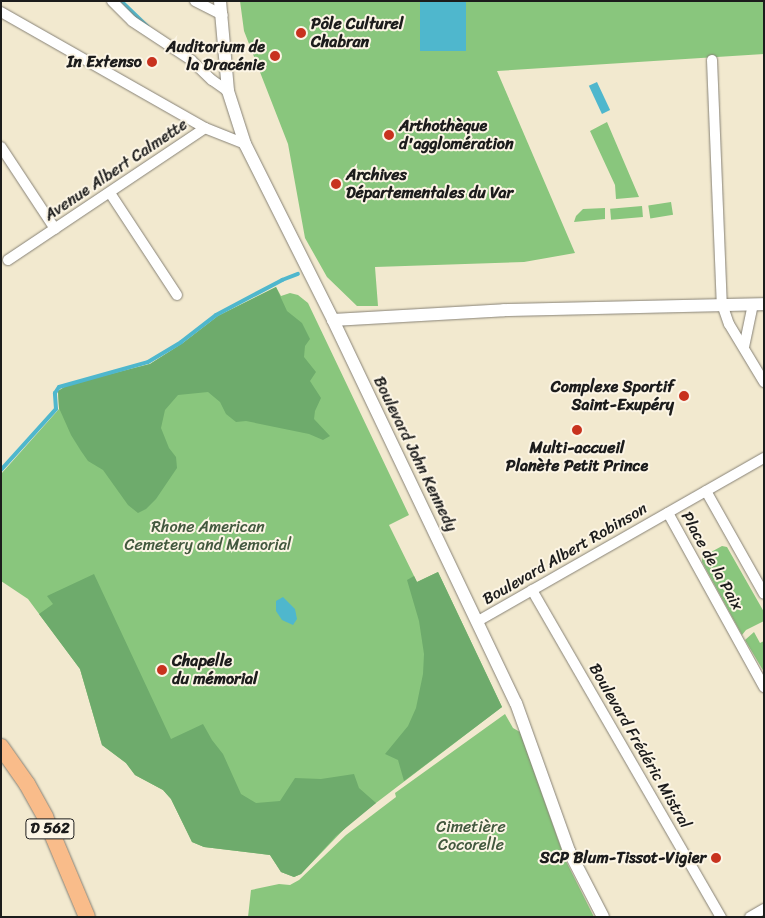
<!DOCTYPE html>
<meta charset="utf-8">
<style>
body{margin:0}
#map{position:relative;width:765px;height:918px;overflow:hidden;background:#f2e9cf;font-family:Sriracha,sans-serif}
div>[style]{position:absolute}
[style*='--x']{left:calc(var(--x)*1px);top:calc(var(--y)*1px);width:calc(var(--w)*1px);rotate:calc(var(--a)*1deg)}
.green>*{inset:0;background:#89c67d;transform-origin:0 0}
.forest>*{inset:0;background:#6eab6c}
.water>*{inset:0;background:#4fb7cd;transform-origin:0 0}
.stream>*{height:4px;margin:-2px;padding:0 2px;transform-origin:2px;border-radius:2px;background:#4fb7cd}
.roads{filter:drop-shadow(0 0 1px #878276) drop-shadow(0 0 1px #878276)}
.minor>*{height:10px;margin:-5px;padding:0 5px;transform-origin:5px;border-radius:5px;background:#fff}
.tertiary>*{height:12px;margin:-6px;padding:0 6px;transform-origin:6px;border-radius:6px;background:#fff}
.primary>*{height:16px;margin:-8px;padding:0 8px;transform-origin:8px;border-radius:8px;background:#f9bc8a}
.dots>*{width:14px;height:14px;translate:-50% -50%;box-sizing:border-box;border:2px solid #fcf5e5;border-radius:50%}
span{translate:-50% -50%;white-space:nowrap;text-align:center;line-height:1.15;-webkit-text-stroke:4px #fcf5e5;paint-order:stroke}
.shield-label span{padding:1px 4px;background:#fcf5e5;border:1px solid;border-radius:4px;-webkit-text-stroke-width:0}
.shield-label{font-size:15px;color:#1c1c1c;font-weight:700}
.poi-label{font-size:16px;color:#1c1c1c;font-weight:700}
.left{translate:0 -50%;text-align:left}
.right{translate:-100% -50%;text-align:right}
.street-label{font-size:16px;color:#1c1c1c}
.park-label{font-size:16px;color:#42583e}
.frame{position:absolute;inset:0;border:2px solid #1c1c1c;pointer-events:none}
</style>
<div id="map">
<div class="green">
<div style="clip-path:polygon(240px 1px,764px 1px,764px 54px,497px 71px,575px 253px,524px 262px,375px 267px,378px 306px,357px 306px,327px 277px,305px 238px,288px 144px,244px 31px)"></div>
<div style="clip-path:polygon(607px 122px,639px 197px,616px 199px,615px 185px,590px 131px)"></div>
<div style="left:671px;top:202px;width:13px;height:23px;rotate:81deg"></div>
<div style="left:642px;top:206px;width:11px;height:32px;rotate:85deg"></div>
<div style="clip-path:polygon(605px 208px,605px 219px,574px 222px,576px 216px,583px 209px)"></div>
<div style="clip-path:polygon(276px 287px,281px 296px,290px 293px,298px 295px,308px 303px,409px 515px,389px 525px,417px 582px,438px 572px,502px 707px,351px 822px,301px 874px,294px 877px,281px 872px,270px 855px,204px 847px,192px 842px,171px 799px,163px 790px,135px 775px,126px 763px,102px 745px,80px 669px,28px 599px,1px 581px,1px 474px,59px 409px,58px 391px,68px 385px,150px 364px,183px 343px,218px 316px)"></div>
<div style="clip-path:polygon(722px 546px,727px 547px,764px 612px,764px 621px,746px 630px,742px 635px,702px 562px,702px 557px)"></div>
<div style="clip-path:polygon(754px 632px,760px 643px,764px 641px,764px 672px,745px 640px)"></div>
<div style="clip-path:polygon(505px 714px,513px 728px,520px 732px,565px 859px,594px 917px,248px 917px,251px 890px,279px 884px,290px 885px,299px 880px,346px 835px,396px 797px,395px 793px)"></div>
</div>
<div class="forest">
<div style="clip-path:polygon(276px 287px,287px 311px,302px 323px,310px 339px,305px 346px,304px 357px,316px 372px,310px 381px,321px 398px,315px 411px,314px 419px,330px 436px,323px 440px,309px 434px,246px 421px,236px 422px,226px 414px,220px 402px,208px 392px,178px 395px,165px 410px,161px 428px,169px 448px,176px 457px,177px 468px,156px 499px,146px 509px,138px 513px,128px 505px,103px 470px,88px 461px,81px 451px,71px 435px,59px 408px,58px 391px,68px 385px,150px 364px,183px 343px,218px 316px)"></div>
<div style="clip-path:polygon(438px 572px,502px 707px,404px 781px,398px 760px,385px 754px,408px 726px,416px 708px,423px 674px,424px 654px,419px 621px,407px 580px,414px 576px,417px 582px)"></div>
<div style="clip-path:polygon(94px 574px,171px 739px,203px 724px,212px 740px,223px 754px,241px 794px,256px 803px,280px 801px,295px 778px,321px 779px,354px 774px,359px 788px,376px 803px,336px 836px,301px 874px,294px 877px,281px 872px,270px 855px,204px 847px,192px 842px,171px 799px,163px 790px,135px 775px,126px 763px,102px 745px,80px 669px,39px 614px,53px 604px,47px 596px)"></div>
</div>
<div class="water">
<div style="left:420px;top:1px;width:46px;height:50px"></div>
<div style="left:597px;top:82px;width:31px;height:9px;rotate:65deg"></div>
<div style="clip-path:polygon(283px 597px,295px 609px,297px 619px,293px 625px,282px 620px,276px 611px,276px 601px)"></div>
</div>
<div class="stream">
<div style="--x:121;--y:1;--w:37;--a:44"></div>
<div style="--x:1;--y:470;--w:82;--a:-48"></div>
<div style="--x:56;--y:409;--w:16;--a:-94"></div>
<div style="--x:55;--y:393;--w:7;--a:-56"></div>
<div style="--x:59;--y:387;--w:92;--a:-15.7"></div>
<div style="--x:148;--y:362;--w:39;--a:-31"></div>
<div style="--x:181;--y:342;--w:44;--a:-37.6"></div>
<div style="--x:216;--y:315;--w:75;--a:-27.9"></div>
<div style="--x:282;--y:280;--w:17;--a:-21"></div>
</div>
<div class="roads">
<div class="minor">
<div style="--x:112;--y:1;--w:28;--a:45"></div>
<div style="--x:132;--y:21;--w:71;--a:33.5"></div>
<div style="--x:191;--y:60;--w:29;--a:44"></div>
<div style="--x:212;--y:80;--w:19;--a:35"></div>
<div style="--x:195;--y:1;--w:31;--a:27"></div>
<div style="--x:1;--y:12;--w:235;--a:29.6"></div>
<div style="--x:712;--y:60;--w:244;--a:87.7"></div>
<div style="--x:722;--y:304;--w:21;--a:71"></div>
<div style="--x:729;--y:324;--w:68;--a:58.9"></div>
<div style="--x:1;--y:147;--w:98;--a:56.6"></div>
<div style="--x:110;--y:193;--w:122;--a:56.7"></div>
<div style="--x:8;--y:260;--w:237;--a:-33.8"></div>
<div style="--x:205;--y:128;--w:43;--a:21.8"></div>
<div style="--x:744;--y:347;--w:44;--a:-78.2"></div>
<div style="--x:706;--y:491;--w:118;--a:60.6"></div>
<div style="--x:668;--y:513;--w:199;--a:61.1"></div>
<div style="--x:532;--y:590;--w:378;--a:60"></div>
<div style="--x:478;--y:621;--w:329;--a:-29.7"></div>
<div style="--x:750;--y:917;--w:16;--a:-30"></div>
</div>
<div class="tertiary">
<div style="--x:220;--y:1;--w:90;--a:84.9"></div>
<div style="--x:228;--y:91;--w:56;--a:72.2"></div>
<div style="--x:245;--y:144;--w:197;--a:63.4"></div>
<div style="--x:333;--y:320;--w:424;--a:64.5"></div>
<div style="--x:516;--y:703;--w:157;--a:70.3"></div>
<div style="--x:569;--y:851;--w:74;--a:62.7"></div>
<div style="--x:333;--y:320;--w:171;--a:-3.3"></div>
<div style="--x:504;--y:310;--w:260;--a:-1.3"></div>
</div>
<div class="primary">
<div style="--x:1;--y:747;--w:45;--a:54.9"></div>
<div style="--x:27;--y:784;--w:38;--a:61"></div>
<div style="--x:45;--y:817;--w:108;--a:67.2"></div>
</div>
</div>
<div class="dots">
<div style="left:301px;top:33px;background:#c8321e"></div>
<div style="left:275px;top:56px;background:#c8321e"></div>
<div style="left:152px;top:62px;background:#c8321e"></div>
<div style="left:389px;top:135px;background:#c8321e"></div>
<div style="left:336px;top:184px;background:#c8321e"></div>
<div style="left:684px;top:396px;background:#c8321e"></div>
<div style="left:577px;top:430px;background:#c8321e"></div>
<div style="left:162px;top:670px;background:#c8321e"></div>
<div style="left:716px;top:858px;background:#c8321e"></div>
</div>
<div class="shield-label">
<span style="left:50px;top:829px">D 562</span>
</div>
<div class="poi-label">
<span class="left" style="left:311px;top:33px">Pôle Culturel<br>Chabran</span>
<span class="right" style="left:265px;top:56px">Auditorium de<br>la Dracénie</span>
<span class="right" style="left:142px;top:62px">In Extenso</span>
<span class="left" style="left:399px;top:135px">Arthothèque<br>d'agglomération</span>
<span class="left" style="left:346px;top:184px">Archives<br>Départementales du Var</span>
<span class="right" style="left:674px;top:396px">Complexe Sportif<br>Saint-Exupéry</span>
<span style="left:577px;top:457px">Multi-accueil<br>Planète Petit Prince</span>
<span class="left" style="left:172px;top:670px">Chapelle<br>du mémorial</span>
<span class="right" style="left:706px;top:858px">SCP Blum-Tissot-Vigier</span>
</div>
<div class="street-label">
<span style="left:116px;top:170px;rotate:-34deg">Avenue Albert Calmette</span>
<span style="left:415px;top:454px;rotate:64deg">Boulevard John Kennedy</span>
<span style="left:565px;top:554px;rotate:-30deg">Boulevard Albert Robinson</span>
<span style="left:712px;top:561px;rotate:61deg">Place de la Paix</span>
<span style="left:640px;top:746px;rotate:60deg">Boulevard Frédéric Mistral</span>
</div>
<div class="park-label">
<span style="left:208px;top:536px">Rhone American<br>Cemetery and Memorial</span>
<span style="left:471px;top:836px">Cimetière<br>Cocorelle</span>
</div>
<div class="frame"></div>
</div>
